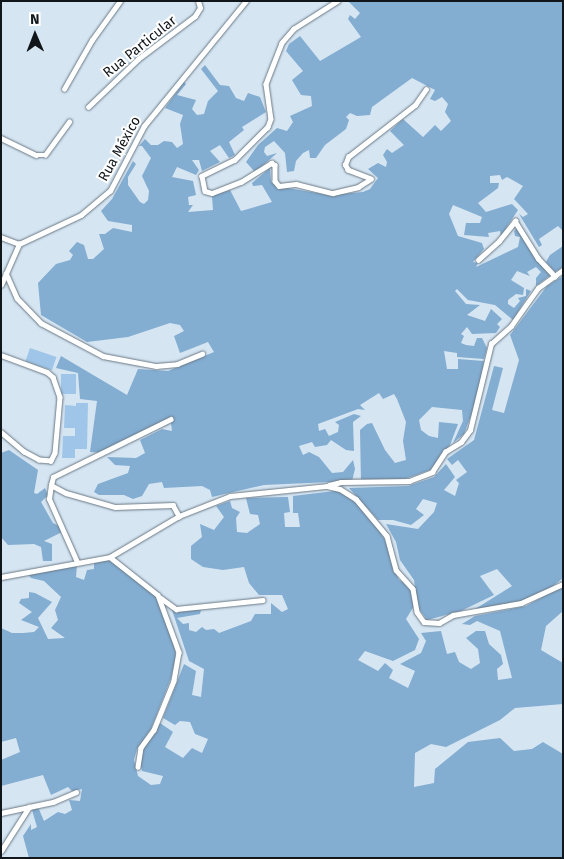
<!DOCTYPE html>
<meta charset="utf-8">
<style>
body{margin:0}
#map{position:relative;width:564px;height:859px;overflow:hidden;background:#d5e5f2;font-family:"Fira Sans",sans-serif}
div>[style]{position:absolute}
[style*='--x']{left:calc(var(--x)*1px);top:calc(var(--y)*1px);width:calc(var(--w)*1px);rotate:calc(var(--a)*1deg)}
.green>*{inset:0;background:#9fc6e8;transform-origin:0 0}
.forest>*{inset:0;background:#83add1}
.roads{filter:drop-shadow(0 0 1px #6a7884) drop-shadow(0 0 1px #6a7884)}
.minor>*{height:4.5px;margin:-2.25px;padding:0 2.25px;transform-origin:2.25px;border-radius:2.25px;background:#fff}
span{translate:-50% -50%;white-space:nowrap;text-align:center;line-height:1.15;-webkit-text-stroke:4px #fff;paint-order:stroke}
.street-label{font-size:14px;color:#10161a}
.frame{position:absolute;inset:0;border:2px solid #10161a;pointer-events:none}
.north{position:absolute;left:10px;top:10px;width:50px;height:50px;-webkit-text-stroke:4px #fff;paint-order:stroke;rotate:359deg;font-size:14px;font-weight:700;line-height:20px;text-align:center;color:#10161a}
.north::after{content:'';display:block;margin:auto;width:18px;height:22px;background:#10161a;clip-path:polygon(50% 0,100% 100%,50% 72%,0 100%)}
</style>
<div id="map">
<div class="green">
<div style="left:30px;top:348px;width:28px;height:14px;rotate:19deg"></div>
<div style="left:61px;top:374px;width:15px;height:20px"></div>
<div style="clip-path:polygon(76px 403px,88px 403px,87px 449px,75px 449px,75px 458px,62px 458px,63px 436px,75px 436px,75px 428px,64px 428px,65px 405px,76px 406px)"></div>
</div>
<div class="forest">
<div style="clip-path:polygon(348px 1px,563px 1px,563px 231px,558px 226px,539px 239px,542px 245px,539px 247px,519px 214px,523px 217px,528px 214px,514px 199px,523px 186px,507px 177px,502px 180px,500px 175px,490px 176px,490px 183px,499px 183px,498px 188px,478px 203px,486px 212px,512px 204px,518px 210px,501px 236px,500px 231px,488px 233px,489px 237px,464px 235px,466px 223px,480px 223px,482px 217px,453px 205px,449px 214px,458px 236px,482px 243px,484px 249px,473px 262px,478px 263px,476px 267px,518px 247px,520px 237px,515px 236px,514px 231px,518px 227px,552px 274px,536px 286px,536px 278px,541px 272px,536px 267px,527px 272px,530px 276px,517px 271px,511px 280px,524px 288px,523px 295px,516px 294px,508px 300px,508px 304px,514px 308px,520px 301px,518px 298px,526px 296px,526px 289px,531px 291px,513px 320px,495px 305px,468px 300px,457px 289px,455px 291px,466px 304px,480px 305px,467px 315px,485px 321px,491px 309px,502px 319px,497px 324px,500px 327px,496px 333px,472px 334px,467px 327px,461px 334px,464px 336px,461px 343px,466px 345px,474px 346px,477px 338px,482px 338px,487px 348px,484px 359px,457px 357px,457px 353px,444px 351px,447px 369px,458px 369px,458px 359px,484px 361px,477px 400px,464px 434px,453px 443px,463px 421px,462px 410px,432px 407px,419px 420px,421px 430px,429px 436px,438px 438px,439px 422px,458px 424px,450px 445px,430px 470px,405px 479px,361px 482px,360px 430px,367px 424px,372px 423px,385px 450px,395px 463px,406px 460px,403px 441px,406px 422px,397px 399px,394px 394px,383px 399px,379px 393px,360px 405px,365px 410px,358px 409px,318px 424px,319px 431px,325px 429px,329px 436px,338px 432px,339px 425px,335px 422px,354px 414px,361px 416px,353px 422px,354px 451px,346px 450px,331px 440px,327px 445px,315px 447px,312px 442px,299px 446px,303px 455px,309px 452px,319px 457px,332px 473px,343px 472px,353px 460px,355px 469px,352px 481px,264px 485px,212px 497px,210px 490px,202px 486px,164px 488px,162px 482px,149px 484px,142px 496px,133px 499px,124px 495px,99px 495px,94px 492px,98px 484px,128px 473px,130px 466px,115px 465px,107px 457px,136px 458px,145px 453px,140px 440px,162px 429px,172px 431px,171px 423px,105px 453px,90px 452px,97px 401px,80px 399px,78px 373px,56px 368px,61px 356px,127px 395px,138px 369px,168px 371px,214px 352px,208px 342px,180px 353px,174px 336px,184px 331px,180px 325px,170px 323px,128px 337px,87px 342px,41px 315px,38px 283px,56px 264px,70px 260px,73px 255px,69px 251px,77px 242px,84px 245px,88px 259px,93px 259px,104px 249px,99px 234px,105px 234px,113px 228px,132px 232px,132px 225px,108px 221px,101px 211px,112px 199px,133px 161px,136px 164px,128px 177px,128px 185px,140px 202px,144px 204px,148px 200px,149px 191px,142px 176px,151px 158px,142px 146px,139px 146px,145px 139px,151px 145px,158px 145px,164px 141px,172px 142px,177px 148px,183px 144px,180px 124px,183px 115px,165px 108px,184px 82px,186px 84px,177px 95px,196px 100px,192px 109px,197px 115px,204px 114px,208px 101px,218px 91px,201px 69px,205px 65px,220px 85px,229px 86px,236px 98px,244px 101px,248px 93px,260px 97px,266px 112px,242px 127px,244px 130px,229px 142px,235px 155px,229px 158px,220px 145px,210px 151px,220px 162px,202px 171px,199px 160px,192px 160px,199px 170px,196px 175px,177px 167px,172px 177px,193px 181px,196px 195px,188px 197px,189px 205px,193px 205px,188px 212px,213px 210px,212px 196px,230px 190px,241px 211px,272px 202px,262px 185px,253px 186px,252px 183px,270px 168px,271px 181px,276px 186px,329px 195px,363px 192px,370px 189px,378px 178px,368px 169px,378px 163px,386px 167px,387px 162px,383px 155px,387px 149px,392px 153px,404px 145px,390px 131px,403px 119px,423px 137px,435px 125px,441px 131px,451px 121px,445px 112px,448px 104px,442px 97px,435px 101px,430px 99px,435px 90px,412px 78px,372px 107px,370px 115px,357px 116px,350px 113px,346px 117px,349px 120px,346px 129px,325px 145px,316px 158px,310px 158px,309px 150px,303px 153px,296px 161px,294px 171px,287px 172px,285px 153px,274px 141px,265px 147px,264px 152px,267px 156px,277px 153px,260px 168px,254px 171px,246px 162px,258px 145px,277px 128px,287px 131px,293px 122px,290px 116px,312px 106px,311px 96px,301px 95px,292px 80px,303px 71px,286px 51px,289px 44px,300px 36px,320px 61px,361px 37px,348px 19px,350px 15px,355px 19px,360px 13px)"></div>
<div style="clip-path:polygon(563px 246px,563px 267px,555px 272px,546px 262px,550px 255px)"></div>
<div style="clip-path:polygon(563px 276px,563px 578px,548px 590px,523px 602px,472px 611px,512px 586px,497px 569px,480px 576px,494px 595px,461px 611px,427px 620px,418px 607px,414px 580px,400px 560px,396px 542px,386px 524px,418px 529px,434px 512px,437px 503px,423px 499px,416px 509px,424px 515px,411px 525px,393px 520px,378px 520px,349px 488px,408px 486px,434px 477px,446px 464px,455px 477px,444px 490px,455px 496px,459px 483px,456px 480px,467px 472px,458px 460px,452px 465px,447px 459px,474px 440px,494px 366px,503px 368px,492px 410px,504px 413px,519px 360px,510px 335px,547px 286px)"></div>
<div style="clip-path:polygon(9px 450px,38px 470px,34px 493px,37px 494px,45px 488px,48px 495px,41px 502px,53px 523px,61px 527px,62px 532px,44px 541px,52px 544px,52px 561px,43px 561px,41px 547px,34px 544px,8px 545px,1px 537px,1px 453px)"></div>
<div style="clip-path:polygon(335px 491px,350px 495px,374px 522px,389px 546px,391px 562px,399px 580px,412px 587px,414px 606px,406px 619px,419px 639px,415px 650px,393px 661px,365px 651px,358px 660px,378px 671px,385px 663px,393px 670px,389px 678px,408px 688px,415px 671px,400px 664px,421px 653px,426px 641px,421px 633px,441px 631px,447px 654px,455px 652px,459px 662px,471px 669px,480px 663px,478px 649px,466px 638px,476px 631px,485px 631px,489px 644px,501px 655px,503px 664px,497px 669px,498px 680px,512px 678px,500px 631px,477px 621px,470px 625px,462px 624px,475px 616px,526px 606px,563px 586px,563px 611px,546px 626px,541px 650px,563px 663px,563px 704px,515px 708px,500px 720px,446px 747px,431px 744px,415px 753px,414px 787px,434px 783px,435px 769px,468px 742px,500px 738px,514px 751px,532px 749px,543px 742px,563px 754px,563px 858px,29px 858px,23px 836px,31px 824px,31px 830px,37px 827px,32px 810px,38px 807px,44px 821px,58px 812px,65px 814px,72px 810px,69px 800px,80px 801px,82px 789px,72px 791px,68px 787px,51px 795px,43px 775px,1px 786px,1px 760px,20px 752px,16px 738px,1px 742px,1px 628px,12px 633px,23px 633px,34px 632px,39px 627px,21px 620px,32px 612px,19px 603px,21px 599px,29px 598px,29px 592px,35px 593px,52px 602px,38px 618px,48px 639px,65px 638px,51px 628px,58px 620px,55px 610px,61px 597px,44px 581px,31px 578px,27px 573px,77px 565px,76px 577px,84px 580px,87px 570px,94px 569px,94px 560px,110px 559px,156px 596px,173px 639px,176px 657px,171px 678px,151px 729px,137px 749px,134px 760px,138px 776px,151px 785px,160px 784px,163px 776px,142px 771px,139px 759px,141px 751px,160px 723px,173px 732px,165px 747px,183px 758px,192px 748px,202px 753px,208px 739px,195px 734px,190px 722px,180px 721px,175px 725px,163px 718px,184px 664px,196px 671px,192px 695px,201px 697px,204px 669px,189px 661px,172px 610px,201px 610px,200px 614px,177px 618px,183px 624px,189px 623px,189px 630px,196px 632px,202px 627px,206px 630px,214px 629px,219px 633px,251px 621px,255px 614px,271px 614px,271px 603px,282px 612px,288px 609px,282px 595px,259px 595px,249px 583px,244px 567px,223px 570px,203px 567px,191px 559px,191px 546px,202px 537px,200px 524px,214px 530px,224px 517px,216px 506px,230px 501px,232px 508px,240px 512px,236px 518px,237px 532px,247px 533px,260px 524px,258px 515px,250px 514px,246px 498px,288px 497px,290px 512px,284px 513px,285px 527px,300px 527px,298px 513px,293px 513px,293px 496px)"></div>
</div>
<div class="roads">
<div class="minor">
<div style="--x:338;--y:1;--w:52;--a:147.5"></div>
<div style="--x:294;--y:29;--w:18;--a:131"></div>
<div style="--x:282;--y:43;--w:44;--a:111.3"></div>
<div style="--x:266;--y:84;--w:35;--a:82"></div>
<div style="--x:271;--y:119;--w:9;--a:111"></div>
<div style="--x:268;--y:127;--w:47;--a:135"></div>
<div style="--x:235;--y:160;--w:37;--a:154"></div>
<div style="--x:202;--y:176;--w:15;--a:79"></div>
<div style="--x:205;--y:191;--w:7;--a:16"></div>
<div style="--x:212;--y:193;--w:31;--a:-21"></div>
<div style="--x:241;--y:182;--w:36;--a:-32"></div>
<div style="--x:271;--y:163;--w:4;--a:27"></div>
<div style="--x:275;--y:165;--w:16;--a:90"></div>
<div style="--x:275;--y:181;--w:6;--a:51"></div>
<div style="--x:279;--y:186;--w:17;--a:-7"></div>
<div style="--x:296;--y:184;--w:38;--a:14"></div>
<div style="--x:333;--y:193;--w:26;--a:-13"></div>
<div style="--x:358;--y:187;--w:15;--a:-32"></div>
<div style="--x:371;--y:179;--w:25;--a:-159"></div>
<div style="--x:348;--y:170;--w:6;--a:-121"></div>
<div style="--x:345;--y:165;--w:9;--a:-69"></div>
<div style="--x:348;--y:157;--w:85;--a:-37.8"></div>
<div style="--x:415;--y:105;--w:19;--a:-55"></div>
<div style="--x:64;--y:89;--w:56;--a:-60.3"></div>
<div style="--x:92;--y:40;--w:48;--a:-54.3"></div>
<div style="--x:88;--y:107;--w:69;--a:-43.8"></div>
<div style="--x:138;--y:59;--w:71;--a:-37"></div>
<div style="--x:195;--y:16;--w:9;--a:-58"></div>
<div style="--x:200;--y:8;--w:7;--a:-106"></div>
<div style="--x:1;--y:138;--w:39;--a:26"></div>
<div style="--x:36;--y:155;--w:9;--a:0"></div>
<div style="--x:45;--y:155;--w:41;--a:-54"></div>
<div style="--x:1;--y:237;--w:19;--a:21"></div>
<div style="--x:478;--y:260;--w:28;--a:-42"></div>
<div style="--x:499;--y:241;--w:26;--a:-51"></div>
<div style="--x:515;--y:221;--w:44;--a:58.1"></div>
<div style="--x:538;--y:258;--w:25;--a:47"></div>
<div style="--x:6;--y:273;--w:27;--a:66"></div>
<div style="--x:17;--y:298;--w:35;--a:46"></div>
<div style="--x:41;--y:323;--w:70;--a:28"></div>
<div style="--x:103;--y:356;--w:54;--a:10.7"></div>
<div style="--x:156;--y:366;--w:21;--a:-5"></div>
<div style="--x:177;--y:364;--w:27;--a:-22"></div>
<div style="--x:1;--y:285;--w:45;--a:-66.3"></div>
<div style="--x:19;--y:244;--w:68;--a:-25.1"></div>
<div style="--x:81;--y:215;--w:38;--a:-40"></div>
<div style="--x:110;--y:191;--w:73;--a:-62.4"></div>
<div style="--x:144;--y:126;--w:161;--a:-50.8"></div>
<div style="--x:1;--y:355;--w:49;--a:20.3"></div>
<div style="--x:47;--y:372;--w:8;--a:40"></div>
<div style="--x:53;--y:377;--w:21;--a:71"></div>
<div style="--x:60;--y:397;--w:56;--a:95.1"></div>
<div style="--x:55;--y:453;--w:9;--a:117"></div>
<div style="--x:51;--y:461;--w:12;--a:-175"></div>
<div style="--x:39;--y:460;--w:17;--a:-152"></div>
<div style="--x:24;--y:452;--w:30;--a:-140"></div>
<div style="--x:51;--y:485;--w:8;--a:-76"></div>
<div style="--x:53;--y:477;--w:131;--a:-26.2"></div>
<div style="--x:329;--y:485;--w:12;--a:-14"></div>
<div style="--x:341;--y:482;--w:68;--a:-0.8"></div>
<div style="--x:409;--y:481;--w:25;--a:-21"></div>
<div style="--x:432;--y:472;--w:24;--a:-57"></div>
<div style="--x:445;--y:452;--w:19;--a:-32"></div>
<div style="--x:461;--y:442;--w:15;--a:-53"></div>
<div style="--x:470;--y:430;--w:89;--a:-76.3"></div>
<div style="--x:491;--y:344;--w:27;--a:-42"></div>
<div style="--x:511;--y:326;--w:47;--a:-54.6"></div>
<div style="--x:538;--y:288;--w:31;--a:-36"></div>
<div style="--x:110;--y:557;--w:61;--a:38.4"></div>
<div style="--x:158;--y:595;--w:61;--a:69.8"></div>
<div style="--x:179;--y:652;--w:29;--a:100"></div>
<div style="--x:174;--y:681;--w:53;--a:112.2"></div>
<div style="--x:154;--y:730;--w:22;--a:126"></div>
<div style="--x:141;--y:748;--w:19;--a:99"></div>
<div style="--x:77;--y:562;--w:69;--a:-114"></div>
<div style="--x:49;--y:499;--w:14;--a:-82"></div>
<div style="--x:51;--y:485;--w:17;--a:28"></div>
<div style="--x:66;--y:493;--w:51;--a:15.9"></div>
<div style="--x:115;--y:507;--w:58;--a:-2"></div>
<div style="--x:173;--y:505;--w:13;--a:61"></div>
<div style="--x:1;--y:577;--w:111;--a:-10.4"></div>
<div style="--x:110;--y:557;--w:80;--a:-30.7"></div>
<div style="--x:179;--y:516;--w:55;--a:-21.4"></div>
<div style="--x:230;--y:496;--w:98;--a:-5.9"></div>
<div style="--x:327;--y:486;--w:13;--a:13"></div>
<div style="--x:340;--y:489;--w:19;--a:32"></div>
<div style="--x:356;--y:499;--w:48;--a:50"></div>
<div style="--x:387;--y:536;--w:35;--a:75"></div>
<div style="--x:396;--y:570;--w:25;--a:48"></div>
<div style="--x:413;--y:589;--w:23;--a:80"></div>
<div style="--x:417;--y:612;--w:12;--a:55"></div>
<div style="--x:424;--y:622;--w:15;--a:4"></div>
<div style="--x:439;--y:623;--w:16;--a:-30"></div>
<div style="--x:453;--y:615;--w:69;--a:-10"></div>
<div style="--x:521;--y:603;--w:46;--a:-24.3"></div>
<div style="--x:161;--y:598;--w:19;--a:36"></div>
<div style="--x:176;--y:609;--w:87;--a:-5.9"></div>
<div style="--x:1;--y:813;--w:29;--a:-12"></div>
<div style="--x:1;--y:851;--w:52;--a:-57.5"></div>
<div style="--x:29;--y:807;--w:25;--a:-12"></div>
<div style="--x:53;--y:802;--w:25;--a:-23"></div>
</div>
</div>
<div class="street-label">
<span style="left:140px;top:47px;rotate:-39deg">Rua Particular</span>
<span style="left:120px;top:149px;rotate:-61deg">Rua México</span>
</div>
<div class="frame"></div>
<div class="north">N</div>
</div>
